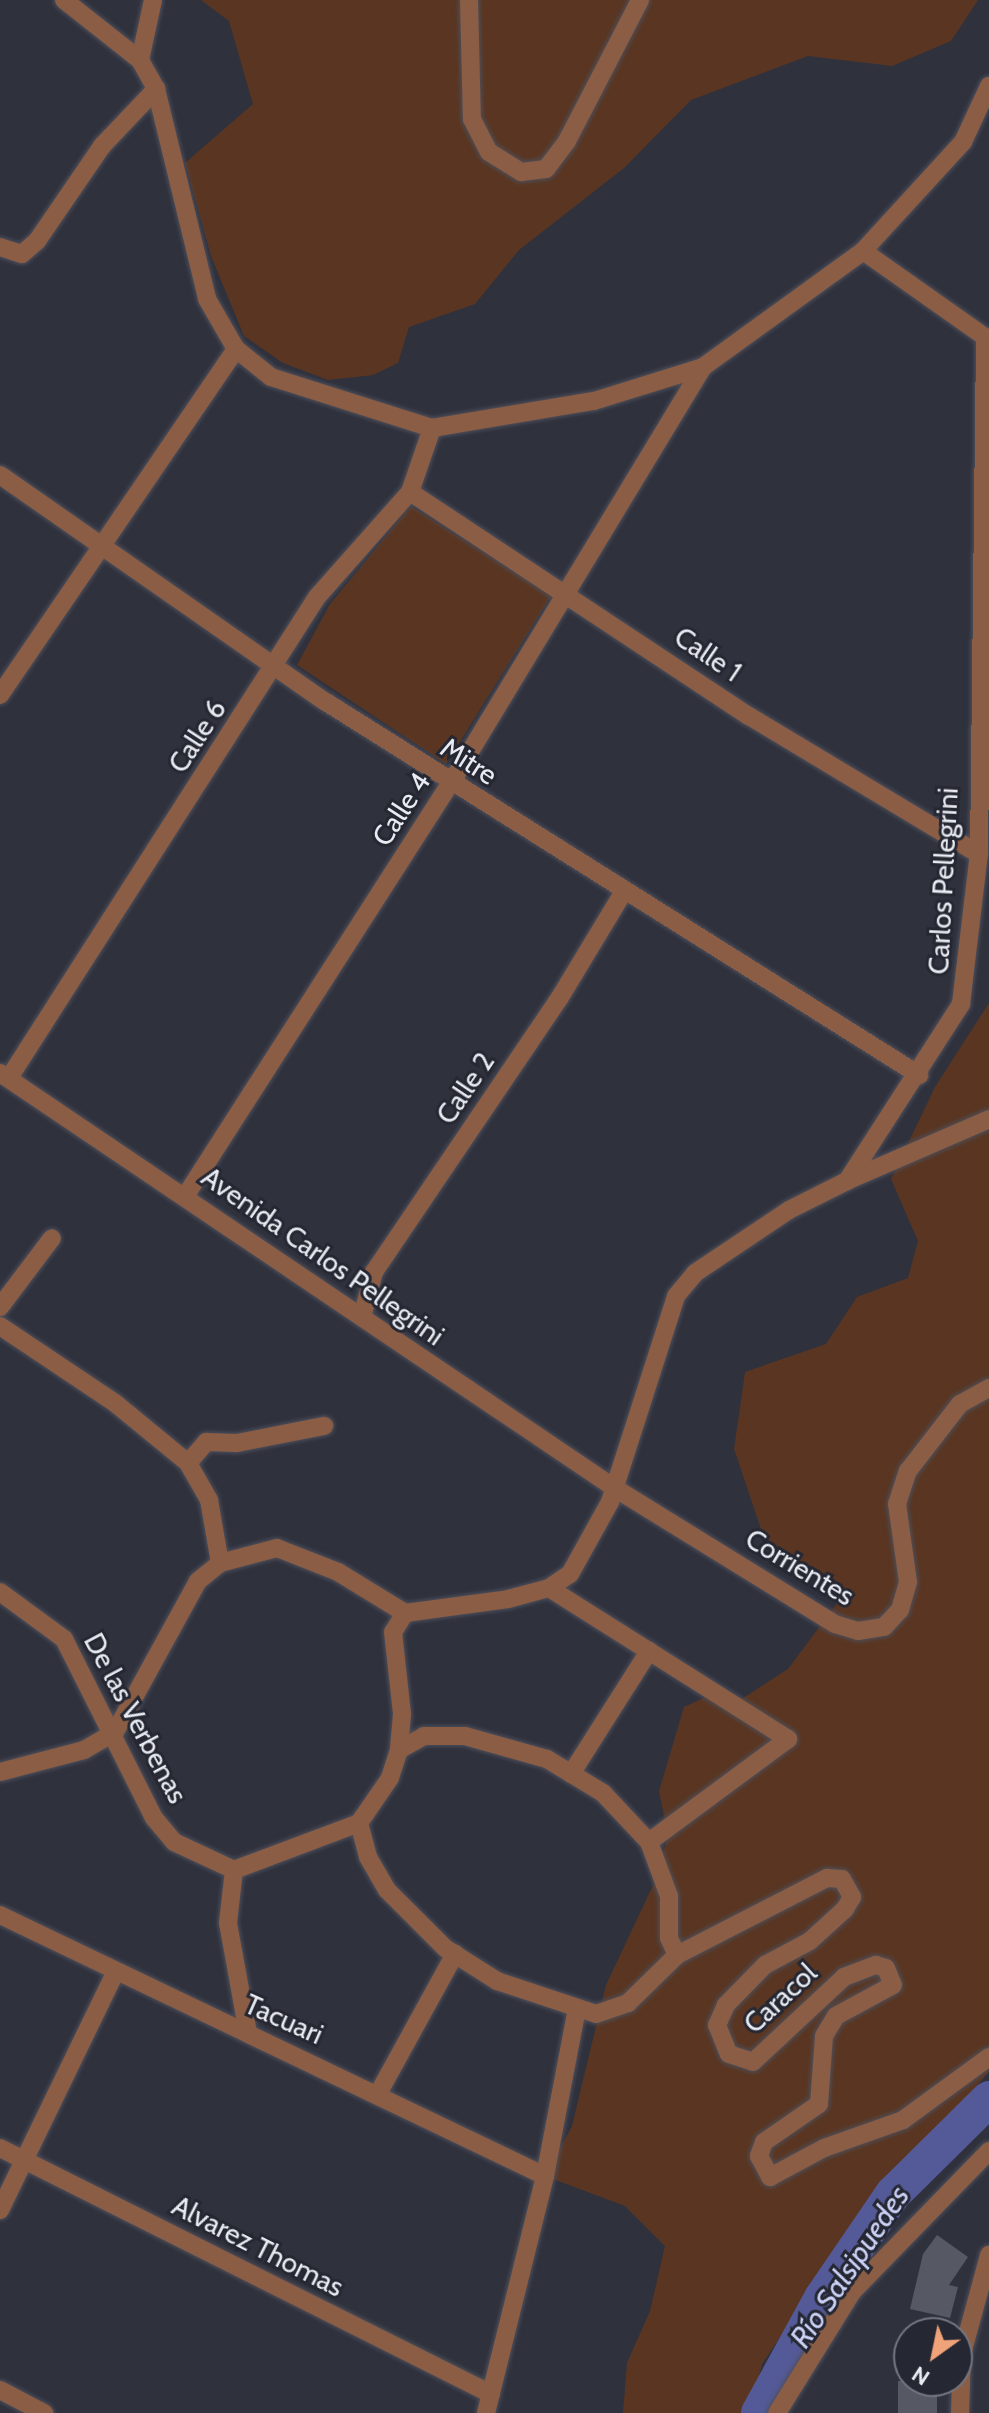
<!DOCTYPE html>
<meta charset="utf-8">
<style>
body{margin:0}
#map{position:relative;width:989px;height:2413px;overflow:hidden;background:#2f313d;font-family:Cabin,sans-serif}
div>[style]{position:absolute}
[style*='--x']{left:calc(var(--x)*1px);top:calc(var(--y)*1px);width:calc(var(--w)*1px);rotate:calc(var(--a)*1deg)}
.green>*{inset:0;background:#5a3622}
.river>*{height:36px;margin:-18px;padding:0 18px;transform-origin:18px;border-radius:18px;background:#545a97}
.building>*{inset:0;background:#565864;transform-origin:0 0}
.roads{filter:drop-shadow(0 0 2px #4d4f5a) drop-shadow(0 0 2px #4d4f5a)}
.street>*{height:18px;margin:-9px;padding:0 9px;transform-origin:9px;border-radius:9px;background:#8b5d45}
span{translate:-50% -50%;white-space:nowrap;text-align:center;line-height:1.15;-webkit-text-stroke:6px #252732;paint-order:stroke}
.street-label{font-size:28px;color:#e9ebf2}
.water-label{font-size:30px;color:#ccd2f7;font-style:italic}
.north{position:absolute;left:893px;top:2317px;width:80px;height:80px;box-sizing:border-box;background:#252732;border:2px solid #73757f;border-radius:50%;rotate:213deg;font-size:22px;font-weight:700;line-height:32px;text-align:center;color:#e9ebf2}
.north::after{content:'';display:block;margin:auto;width:28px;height:36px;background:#f0a278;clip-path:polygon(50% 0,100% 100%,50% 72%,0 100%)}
</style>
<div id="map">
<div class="green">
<div style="clip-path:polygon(201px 0,978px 0,951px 41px,892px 66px,808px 56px,691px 100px,624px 168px,519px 250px,475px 304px,409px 327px,398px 363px,373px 375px,328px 380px,283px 363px,244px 336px,211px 256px,185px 163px,253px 104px,229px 21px)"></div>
<div style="clip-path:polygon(411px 506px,551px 596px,446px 764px,297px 665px,330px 604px)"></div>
<div style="clip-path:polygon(989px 1003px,989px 2072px,861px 2217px,762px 2364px,750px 2413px,623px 2413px,627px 2363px,650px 2311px,665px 2246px,625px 2206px,545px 2176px,572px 2126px,606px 1985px,655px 1881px,668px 1836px,659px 1791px,684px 1707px,710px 1695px,734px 1704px,788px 1669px,841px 1598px,763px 1535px,734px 1449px,745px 1372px,826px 1344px,857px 1297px,908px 1278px,918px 1241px,891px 1179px,935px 1087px)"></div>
</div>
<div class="river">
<div style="--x:759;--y:2413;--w:131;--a:-61.3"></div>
<div style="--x:822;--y:2298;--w:126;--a:-55.7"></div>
<div style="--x:893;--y:2194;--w:135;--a:-44.7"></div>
</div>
<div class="building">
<div style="clip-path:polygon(937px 2235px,968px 2257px,949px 2285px,958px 2287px,950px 2318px,910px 2309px,923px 2254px)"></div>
<div style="left:898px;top:2381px;width:39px;height:32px"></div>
</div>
<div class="roads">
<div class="street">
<div style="--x:64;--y:0;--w:97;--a:38.3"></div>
<div style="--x:153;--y:0;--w:61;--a:102.2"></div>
<div style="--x:140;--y:60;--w:33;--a:61"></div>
<div style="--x:156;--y:89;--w:216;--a:76.3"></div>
<div style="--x:207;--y:299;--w:58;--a:59.9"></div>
<div style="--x:236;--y:349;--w:45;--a:38.7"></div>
<div style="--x:271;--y:377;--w:169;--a:17.6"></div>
<div style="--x:432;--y:428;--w:164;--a:-9.5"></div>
<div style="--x:594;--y:401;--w:114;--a:-17.3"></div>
<div style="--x:703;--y:367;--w:198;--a:-35.9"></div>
<div style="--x:863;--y:251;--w:148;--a:-47.5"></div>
<div style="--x:963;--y:142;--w:62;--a:-65.1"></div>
<div style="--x:469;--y:0;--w:119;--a:88.6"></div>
<div style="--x:472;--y:119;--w:37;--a:63"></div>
<div style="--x:489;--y:152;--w:38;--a:32"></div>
<div style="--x:521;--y:172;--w:25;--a:-7"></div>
<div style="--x:546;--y:169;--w:35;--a:-53"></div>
<div style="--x:567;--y:141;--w:159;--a:-62.6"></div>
<div style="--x:0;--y:247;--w:23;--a:18"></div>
<div style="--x:22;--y:254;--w:20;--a:-41"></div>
<div style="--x:37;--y:241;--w:115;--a:-55.6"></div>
<div style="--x:102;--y:146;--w:79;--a:-46.5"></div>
<div style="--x:863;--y:251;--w:154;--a:35.2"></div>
<div style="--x:0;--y:475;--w:397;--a:34.9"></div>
<div style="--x:326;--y:702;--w:701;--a:32.17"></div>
<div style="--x:410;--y:492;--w:406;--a:33.5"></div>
<div style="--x:749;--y:716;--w:268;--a:31"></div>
<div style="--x:0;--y:695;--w:419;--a:-55.7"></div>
<div style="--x:0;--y:1073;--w:740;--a:34.03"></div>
<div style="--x:613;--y:1487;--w:261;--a:31.7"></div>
<div style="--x:835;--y:1624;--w:24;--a:17"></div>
<div style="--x:858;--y:1631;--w:26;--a:-9"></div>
<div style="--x:884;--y:1627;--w:23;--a:-47"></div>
<div style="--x:900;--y:1610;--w:29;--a:-74"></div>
<div style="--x:908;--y:1582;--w:79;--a:-98"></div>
<div style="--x:897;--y:1504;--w:35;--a:-72"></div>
<div style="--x:908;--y:1471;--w:85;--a:-52.2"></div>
<div style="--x:960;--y:1404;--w:33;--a:-29"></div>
<div style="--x:9;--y:1078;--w:571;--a:-57.37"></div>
<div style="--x:317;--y:597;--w:140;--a:-48.5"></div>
<div style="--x:410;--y:492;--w:68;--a:-71"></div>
<div style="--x:849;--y:1180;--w:153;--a:-23.5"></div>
<div style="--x:186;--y:1195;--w:490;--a:-57.3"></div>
<div style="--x:451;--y:783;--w:486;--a:-58.8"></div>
<div style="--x:0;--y:1307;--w:86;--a:-53"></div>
<div style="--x:362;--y:1317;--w:47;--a:-75.1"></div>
<div style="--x:374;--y:1272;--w:330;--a:-55.9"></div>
<div style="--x:559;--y:999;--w:124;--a:-58.9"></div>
<div style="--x:0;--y:1326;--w:138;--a:33.8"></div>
<div style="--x:115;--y:1403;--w:94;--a:39.4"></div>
<div style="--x:188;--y:1463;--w:43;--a:60.4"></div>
<div style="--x:209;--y:1500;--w:64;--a:80.1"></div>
<div style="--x:188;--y:1463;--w:28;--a:-49"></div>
<div style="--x:206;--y:1442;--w:31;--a:2"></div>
<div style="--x:237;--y:1443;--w:89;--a:-11.1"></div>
<div style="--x:549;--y:1588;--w:283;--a:32.3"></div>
<div style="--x:788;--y:1739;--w:173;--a:143.5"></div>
<div style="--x:0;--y:1592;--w:79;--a:36.3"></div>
<div style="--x:64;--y:1639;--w:200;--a:63.3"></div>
<div style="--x:154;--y:1818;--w:31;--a:50"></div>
<div style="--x:174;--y:1842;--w:66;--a:25"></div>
<div style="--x:234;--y:1870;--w:134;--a:-20.6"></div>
<div style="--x:405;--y:1613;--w:22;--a:122"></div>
<div style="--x:393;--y:1632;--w:82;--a:83.7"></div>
<div style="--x:402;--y:1714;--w:36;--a:95"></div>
<div style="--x:399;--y:1750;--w:29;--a:108"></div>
<div style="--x:390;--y:1778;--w:55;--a:124.6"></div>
<div style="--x:359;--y:1823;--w:35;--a:75"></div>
<div style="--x:368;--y:1857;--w:38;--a:60"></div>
<div style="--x:387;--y:1890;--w:82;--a:45"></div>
<div style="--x:445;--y:1948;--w:62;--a:32.4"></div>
<div style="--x:497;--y:1981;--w:104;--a:18.4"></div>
<div style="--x:596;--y:2014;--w:34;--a:-19"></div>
<div style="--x:628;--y:2003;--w:69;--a:-44.4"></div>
<div style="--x:677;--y:1955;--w:169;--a:-27.2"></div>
<div style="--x:827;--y:1878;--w:15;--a:4"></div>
<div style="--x:842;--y:1879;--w:21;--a:61"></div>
<div style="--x:852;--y:1897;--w:14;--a:120"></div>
<div style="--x:845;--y:1909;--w:47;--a:137.6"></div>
<div style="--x:810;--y:1941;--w:51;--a:151.9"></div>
<div style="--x:765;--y:1965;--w:56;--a:134.3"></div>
<div style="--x:726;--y:2005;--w:22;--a:114"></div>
<div style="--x:717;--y:2025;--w:31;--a:68"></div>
<div style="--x:729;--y:2054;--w:25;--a:18"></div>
<div style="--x:753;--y:2062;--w:125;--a:-43"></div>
<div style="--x:844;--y:1977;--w:34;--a:-21"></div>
<div style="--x:876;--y:1965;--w:10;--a:17"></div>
<div style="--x:886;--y:1968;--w:18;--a:68"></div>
<div style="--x:893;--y:1985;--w:65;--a:151.5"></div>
<div style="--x:836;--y:2016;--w:23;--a:121"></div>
<div style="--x:824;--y:2036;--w:68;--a:94.2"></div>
<div style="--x:819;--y:2104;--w:67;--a:145.4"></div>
<div style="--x:764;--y:2142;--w:15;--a:110"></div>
<div style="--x:759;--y:2156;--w:24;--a:62"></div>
<div style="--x:770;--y:2177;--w:61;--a:-28.2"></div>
<div style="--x:824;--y:2148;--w:84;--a:-19.5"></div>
<div style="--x:903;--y:2120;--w:107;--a:-36.2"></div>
<div style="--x:405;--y:1613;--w:104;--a:-7.7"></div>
<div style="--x:508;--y:1599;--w:42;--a:-15"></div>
<div style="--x:549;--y:1588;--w:25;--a:-34"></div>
<div style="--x:570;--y:1574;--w:82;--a:-60.9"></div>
<div style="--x:610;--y:1502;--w:216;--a:-72.2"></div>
<div style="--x:676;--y:1296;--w:30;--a:-50"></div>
<div style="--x:695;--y:1273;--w:113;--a:-33.8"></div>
<div style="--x:789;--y:1210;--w:65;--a:-26.6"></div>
<div style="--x:847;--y:1181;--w:211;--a:-57.2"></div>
<div style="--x:961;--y:1004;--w:151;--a:-83.2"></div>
<div style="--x:979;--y:854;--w:515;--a:-89.33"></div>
<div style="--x:399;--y:1750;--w:29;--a:-29"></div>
<div style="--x:424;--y:1736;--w:41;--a:0"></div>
<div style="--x:465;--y:1736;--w:85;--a:15.7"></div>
<div style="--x:547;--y:1759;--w:66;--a:31.3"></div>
<div style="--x:603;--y:1793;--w:67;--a:46.8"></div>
<div style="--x:649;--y:1842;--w:58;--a:69.7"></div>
<div style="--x:669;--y:1896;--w:42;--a:90"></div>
<div style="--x:669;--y:1938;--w:19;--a:65"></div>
<div style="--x:0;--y:1772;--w:87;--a:-14.7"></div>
<div style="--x:84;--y:1750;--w:36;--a:-30"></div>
<div style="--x:115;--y:1732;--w:172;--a:-61.2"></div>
<div style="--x:198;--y:1581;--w:28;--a:-39"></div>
<div style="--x:220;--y:1563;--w:59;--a:-14.7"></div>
<div style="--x:277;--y:1548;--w:66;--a:21.5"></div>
<div style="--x:338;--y:1572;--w:79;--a:31.5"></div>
<div style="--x:571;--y:1774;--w:146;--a:-57.6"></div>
<div style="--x:234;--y:1870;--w:53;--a:96.5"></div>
<div style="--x:228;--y:1923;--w:112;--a:79.7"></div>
<div style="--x:0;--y:1915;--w:604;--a:25.59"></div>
<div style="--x:379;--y:2092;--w:158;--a:-61.2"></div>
<div style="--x:0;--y:2148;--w:549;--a:26.61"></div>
<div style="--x:0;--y:2210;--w:263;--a:-64.1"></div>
<div style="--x:0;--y:2390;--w:50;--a:27.6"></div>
<div style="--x:486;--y:2413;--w:244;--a:-76"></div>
<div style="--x:545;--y:2176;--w:170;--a:-79.2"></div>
<div style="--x:777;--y:2413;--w:142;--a:-58.2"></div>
<div style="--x:852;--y:2292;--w:197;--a:-45.8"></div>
<div style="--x:960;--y:2413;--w:59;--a:-88.1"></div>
<div style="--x:962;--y:2354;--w:103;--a:-74.7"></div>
</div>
</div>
<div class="street-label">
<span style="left:708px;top:654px;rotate:34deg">Calle 1</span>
<span style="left:197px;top:736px;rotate:-57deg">Calle 6</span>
<span style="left:469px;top:761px;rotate:33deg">Mitre</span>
<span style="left:401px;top:809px;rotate:-57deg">Calle 4</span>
<span style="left:943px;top:881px;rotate:-87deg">Carlos Pellegrini</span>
<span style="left:465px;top:1088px;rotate:-56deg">Calle 2</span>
<span style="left:323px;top:1256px;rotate:35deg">Avenida Carlos Pellegrini</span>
<span style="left:800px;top:1567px;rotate:31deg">Corrientes</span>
<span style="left:136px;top:1718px;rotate:62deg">De las Verbenas</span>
<span style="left:780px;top:1998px;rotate:-43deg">Caracol</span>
<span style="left:284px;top:2019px;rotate:24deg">Tacuari</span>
<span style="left:258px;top:2246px;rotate:27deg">Alvarez Thomas</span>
</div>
<div class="water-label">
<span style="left:850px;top:2267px;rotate:-56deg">Río Salsipuedes</span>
</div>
<div class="north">N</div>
</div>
